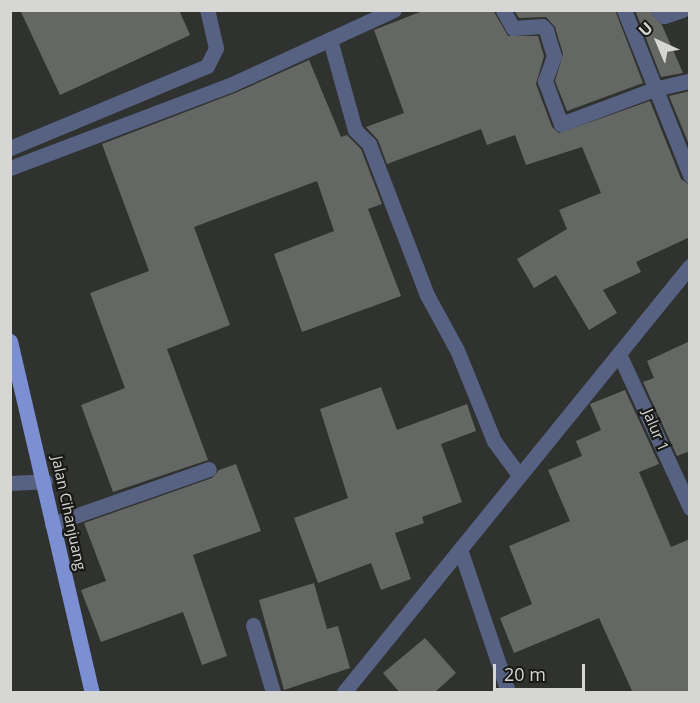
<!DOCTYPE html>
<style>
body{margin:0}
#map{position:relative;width:700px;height:703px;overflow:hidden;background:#303230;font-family:"Open Sans",sans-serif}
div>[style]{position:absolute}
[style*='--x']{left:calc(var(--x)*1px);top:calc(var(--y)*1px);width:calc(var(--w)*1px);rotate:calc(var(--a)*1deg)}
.building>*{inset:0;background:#656764}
.minor>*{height:15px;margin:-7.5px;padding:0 7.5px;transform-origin:7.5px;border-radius:7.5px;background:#576282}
.major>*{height:15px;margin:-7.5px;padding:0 7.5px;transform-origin:7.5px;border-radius:7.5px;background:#7b8fd2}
span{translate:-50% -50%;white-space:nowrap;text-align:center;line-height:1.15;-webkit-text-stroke:4.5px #191918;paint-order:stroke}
.street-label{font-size:15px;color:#d6d7d5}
.frame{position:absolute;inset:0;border:12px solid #d6d7d5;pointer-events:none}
.north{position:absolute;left:628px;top:12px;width:60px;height:60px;-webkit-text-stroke:4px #191918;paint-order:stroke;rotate:316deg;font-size:16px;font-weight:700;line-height:24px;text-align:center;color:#d6d7d5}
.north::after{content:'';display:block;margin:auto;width:21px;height:27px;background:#d6d7d5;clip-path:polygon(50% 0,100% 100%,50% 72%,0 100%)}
.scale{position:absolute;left:493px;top:664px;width:92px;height:27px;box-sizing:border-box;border:3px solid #d6d7d5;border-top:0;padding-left:8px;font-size:18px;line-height:21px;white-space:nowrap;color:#d6d7d5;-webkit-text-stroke:4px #191918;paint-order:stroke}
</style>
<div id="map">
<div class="building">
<div style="clip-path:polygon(20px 10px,179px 10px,190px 35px,60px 95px)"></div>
<div style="clip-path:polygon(425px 10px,493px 10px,508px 36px,538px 36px,544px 56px,536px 84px,552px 127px,559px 133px,650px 101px,681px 179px,690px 185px,690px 237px,636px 262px,641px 272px,603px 290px,617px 313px,589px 330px,556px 275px,534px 288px,517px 259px,567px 229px,559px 210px,601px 193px,582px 147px,526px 165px,515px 135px,487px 145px,481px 129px,387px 164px,378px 140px,366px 127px,404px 113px,374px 30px)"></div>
<div style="clip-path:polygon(514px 10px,615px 10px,643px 83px,567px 111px,555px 81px,563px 54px,555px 27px,546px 17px,519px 18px)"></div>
<div style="clip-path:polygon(635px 10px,649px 10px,662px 25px,683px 73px,661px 77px)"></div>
<div style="clip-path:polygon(309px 60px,341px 137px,347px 135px,361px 149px,382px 204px,368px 209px,401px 296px,302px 332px,274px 254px,334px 231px,317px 181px,194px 227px,230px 325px,167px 349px,208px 460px,113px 492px,81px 405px,125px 388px,90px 293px,149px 271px,102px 144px,235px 93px)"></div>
<div style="clip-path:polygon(690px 91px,690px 147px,669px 96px)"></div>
<div style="clip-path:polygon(690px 341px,690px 451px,677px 456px,643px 382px,654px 378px,647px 361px)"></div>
<div style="clip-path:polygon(381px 387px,397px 430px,467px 404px,476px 431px,441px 444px,462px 502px,422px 517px,424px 523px,395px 533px,411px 579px,381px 590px,371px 563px,318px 583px,294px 518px,348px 498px,320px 409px)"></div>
<div style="clip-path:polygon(625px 390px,659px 464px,639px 472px,671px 547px,690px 539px,690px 693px,633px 693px,599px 618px,514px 653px,500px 618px,532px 604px,509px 546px,570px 521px,548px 470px,582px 456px,576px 441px,601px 430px,590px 404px)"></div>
<div style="clip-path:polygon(236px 464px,261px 531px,193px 555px,227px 656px,202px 665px,183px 612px,101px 642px,81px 590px,106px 581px,84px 523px,212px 478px,219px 470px)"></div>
<div style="clip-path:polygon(314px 583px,327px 629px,338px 626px,350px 668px,284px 690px,259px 600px)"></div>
<div style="clip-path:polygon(425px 638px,456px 673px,434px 693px,400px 693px,383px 673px)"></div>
</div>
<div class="minor">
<div style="--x:503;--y:10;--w:21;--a:61"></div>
<div style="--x:513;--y:28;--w:29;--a:-4"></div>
<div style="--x:542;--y:26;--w:6;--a:45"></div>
<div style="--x:546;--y:30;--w:27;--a:73"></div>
<div style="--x:554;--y:56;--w:27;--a:110"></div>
<div style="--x:545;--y:81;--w:46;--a:69.6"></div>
<div style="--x:561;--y:124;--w:99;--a:-20.6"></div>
<div style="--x:654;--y:89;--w:37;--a:-13"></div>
<div style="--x:624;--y:10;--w:178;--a:68.2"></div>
<div style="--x:658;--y:10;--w:8;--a:45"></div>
<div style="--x:664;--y:16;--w:19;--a:-18"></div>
<div style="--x:330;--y:40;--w:93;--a:74.5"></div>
<div style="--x:355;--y:130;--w:20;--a:45"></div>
<div style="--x:369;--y:144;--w:162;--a:69"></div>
<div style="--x:427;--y:295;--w:63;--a:61.4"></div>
<div style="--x:457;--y:350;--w:98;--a:67.9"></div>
<div style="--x:494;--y:441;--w:42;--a:53.7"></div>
<div style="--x:10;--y:148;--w:213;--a:-22.6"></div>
<div style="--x:207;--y:66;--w:20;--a:-63"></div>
<div style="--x:216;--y:48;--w:39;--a:-103"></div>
<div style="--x:10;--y:168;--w:237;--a:-20.7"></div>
<div style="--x:232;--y:84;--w:178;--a:-24.6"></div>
<div style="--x:619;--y:354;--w:170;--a:65.2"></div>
<div style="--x:10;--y:483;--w:35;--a:-3"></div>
<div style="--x:52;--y:524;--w:166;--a:-19.3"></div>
<div style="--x:460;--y:549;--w:151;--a:71.4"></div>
<div style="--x:253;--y:625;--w:70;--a:73.4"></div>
<div style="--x:344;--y:692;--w:549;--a:-50.92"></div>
</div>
<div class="major">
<div style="--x:10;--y:341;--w:360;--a:76.9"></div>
</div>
<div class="street-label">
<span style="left:656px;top:430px;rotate:67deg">Jalur 1</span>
<span style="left:69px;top:513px;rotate:78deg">Jalan Cihanjuang</span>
</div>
<div class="frame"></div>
<div class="north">U</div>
<div class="scale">20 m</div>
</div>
